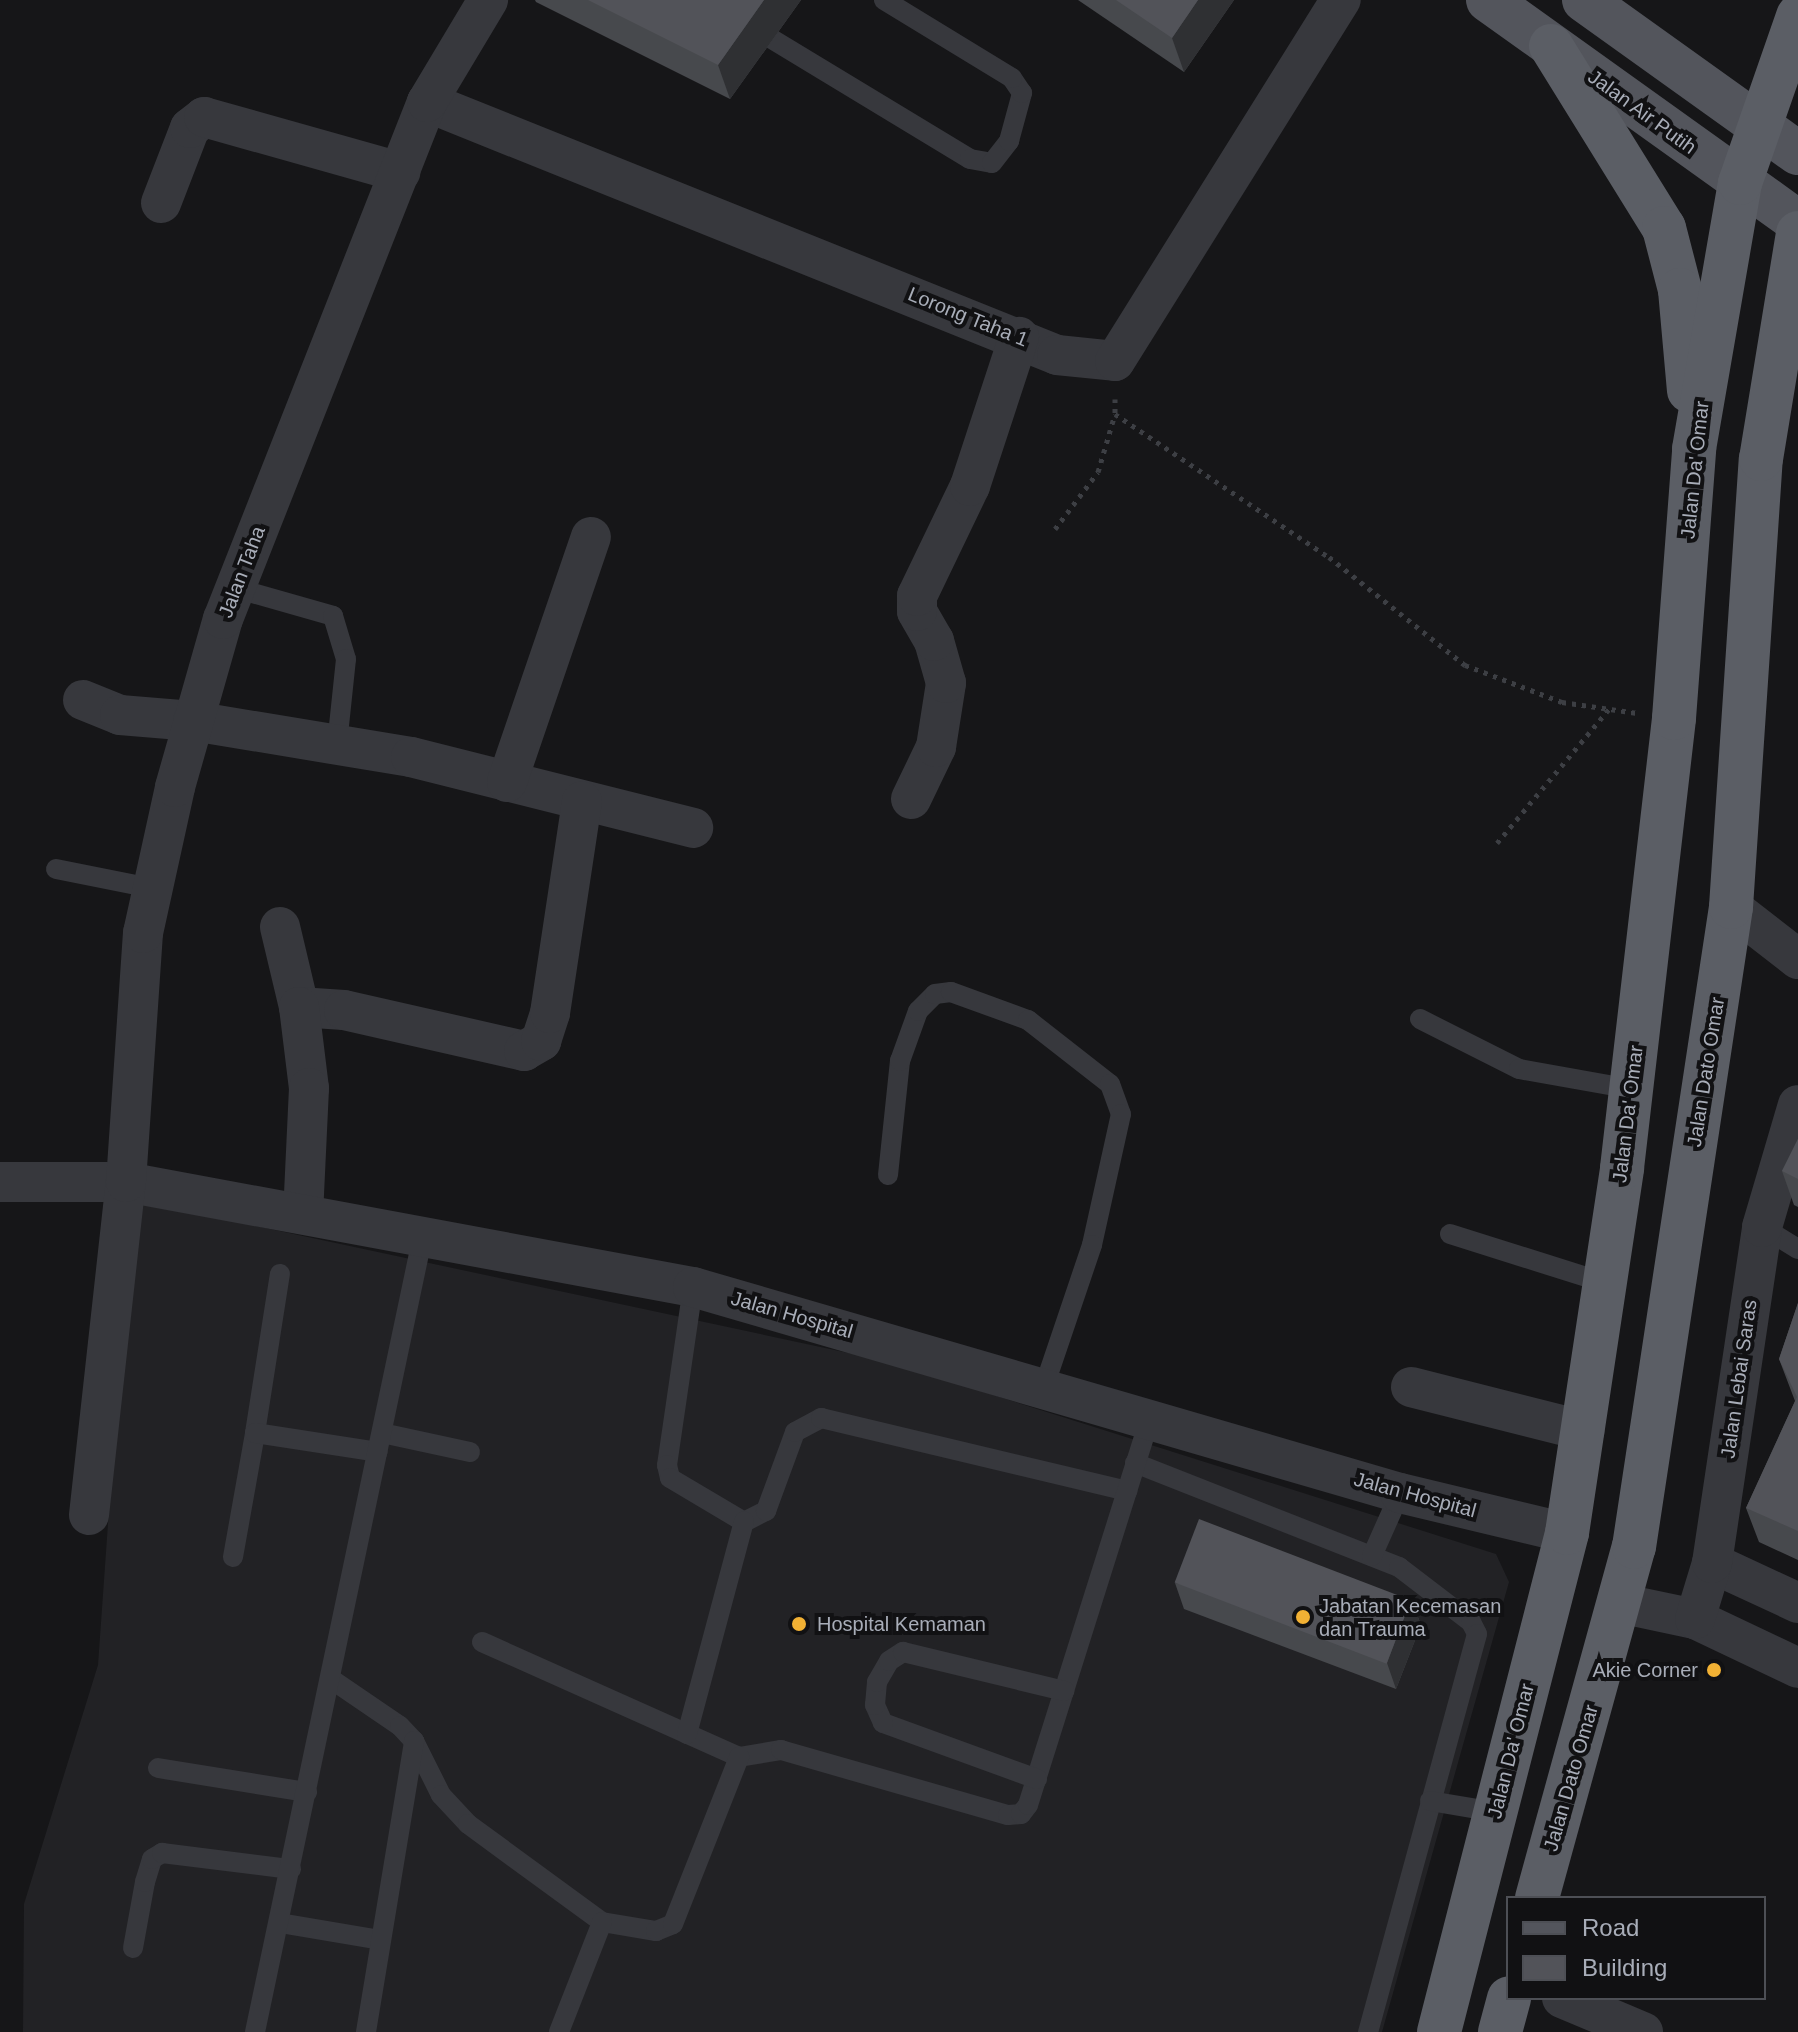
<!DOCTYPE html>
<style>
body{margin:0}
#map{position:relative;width:1798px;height:2032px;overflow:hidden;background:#161618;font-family:Arial,sans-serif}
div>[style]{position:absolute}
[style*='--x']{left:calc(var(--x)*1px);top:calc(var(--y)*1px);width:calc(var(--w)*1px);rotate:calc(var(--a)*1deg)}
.built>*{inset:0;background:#222225}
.path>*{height:5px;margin-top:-2.5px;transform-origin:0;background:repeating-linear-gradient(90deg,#3d3f44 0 4px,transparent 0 10px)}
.service>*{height:20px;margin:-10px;padding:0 10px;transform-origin:10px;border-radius:10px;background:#37383d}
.minor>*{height:40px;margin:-20px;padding:0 20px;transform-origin:20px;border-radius:20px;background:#37383d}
.primary>*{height:44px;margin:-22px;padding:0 22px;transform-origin:22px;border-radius:22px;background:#53555c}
.trunk>*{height:44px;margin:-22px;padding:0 22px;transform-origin:22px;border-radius:22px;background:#5b5e65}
.wall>*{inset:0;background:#47494d}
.shaded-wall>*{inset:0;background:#2f3033}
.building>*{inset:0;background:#525359;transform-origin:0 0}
.dots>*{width:22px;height:22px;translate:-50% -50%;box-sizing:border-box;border:4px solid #111113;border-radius:50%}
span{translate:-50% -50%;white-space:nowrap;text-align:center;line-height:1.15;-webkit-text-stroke:8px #111113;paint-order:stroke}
.street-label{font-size:20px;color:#a8adb8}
.poi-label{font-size:20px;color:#a8adb8}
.left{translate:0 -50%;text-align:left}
.right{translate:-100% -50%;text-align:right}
.legend{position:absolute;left:1506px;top:1896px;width:260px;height:104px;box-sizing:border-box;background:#111113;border:2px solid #4d4f55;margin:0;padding:10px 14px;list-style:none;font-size:24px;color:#a8adb8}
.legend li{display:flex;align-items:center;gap:16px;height:40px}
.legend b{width:40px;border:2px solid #4d4f55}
</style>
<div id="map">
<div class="built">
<div style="clip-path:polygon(131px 1199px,886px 1361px,1496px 1554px,1509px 1582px,1382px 2032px,23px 2032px,24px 1904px,98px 1665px)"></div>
</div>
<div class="path">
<div style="--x:1115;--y:399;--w:15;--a:90"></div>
<div style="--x:1115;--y:414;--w:257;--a:33.8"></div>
<div style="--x:1329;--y:557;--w:174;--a:38.5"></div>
<div style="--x:1465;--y:665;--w:104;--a:20.9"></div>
<div style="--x:1562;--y:702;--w:76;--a:8.3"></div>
<div style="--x:1055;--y:529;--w:71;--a:-53"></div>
<div style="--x:1098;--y:472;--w:60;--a:-73.7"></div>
<div style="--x:1497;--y:843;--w:175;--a:-50.1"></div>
</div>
<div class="service">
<div style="--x:762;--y:33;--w:243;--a:31.2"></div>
<div style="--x:970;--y:159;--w:22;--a:10"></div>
<div style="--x:992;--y:163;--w:28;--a:-52"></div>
<div style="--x:1009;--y:141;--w:50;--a:-74.8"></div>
<div style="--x:1022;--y:93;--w:18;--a:-124"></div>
<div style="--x:1012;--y:78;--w:150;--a:-148.6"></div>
<div style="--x:235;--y:588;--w:102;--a:15.9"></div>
<div style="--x:333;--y:616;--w:45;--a:73.2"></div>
<div style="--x:346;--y:659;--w:86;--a:96"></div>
<div style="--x:56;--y:869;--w:97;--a:11.3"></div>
<div style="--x:1420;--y:1019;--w:111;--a:26.8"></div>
<div style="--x:1519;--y:1069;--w:114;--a:10.1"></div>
<div style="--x:888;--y:1175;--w:115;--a:-84"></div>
<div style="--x:900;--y:1061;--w:53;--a:-70.2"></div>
<div style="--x:918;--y:1011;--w:24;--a:-45"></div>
<div style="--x:935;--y:994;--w:16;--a:-7"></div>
<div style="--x:951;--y:992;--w:82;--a:20"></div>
<div style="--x:1028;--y:1020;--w:104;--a:38"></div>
<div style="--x:1110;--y:1084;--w:32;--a:70"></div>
<div style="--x:1121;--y:1114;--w:134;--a:102.5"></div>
<div style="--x:1092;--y:1245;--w:150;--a:108.7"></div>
<div style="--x:1762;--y:1227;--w:42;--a:31.4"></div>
<div style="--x:1450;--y:1234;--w:163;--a:17.5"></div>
<div style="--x:693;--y:1287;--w:180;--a:98.3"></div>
<div style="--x:667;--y:1465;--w:13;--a:77"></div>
<div style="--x:670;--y:1478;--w:86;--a:30.7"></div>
<div style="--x:744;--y:1522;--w:25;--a:-27"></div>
<div style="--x:766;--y:1511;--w:84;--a:-69.8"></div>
<div style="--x:795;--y:1432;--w:30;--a:-28"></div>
<div style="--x:821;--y:1418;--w:315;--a:13.4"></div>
<div style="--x:255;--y:1433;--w:161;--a:-81.1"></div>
<div style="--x:382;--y:1433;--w:90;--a:12.2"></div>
<div style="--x:1135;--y:1463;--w:284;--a:21.5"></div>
<div style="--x:1399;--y:1567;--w:91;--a:37.4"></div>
<div style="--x:1471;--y:1622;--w:13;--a:63"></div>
<div style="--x:1477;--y:1634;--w:413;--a:105.3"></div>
<div style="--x:1372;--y:1556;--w:69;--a:-66"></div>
<div style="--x:233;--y:1557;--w:126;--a:-79.9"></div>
<div style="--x:255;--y:1433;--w:124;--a:8.8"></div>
<div style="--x:482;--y:1642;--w:282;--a:24.1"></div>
<div style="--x:739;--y:1757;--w:43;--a:-9.5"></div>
<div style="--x:781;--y:1750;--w:236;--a:16"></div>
<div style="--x:1008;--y:1815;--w:13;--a:-4"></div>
<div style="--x:1021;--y:1814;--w:11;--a:-52"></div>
<div style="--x:1028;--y:1805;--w:407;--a:-72.5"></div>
<div style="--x:331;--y:1679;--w:83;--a:34.3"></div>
<div style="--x:400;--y:1726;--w:21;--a:47"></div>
<div style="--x:414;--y:1741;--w:60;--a:63.4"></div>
<div style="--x:441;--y:1795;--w:40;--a:47"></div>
<div style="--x:468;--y:1824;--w:166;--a:36.2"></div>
<div style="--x:602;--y:1922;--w:55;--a:9.5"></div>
<div style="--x:656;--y:1931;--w:18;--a:-22"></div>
<div style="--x:673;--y:1924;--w:180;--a:-68.4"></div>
<div style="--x:687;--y:1734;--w:220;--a:-75"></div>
<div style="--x:158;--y:1768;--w:151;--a:9.2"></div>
<div style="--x:1037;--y:1779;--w:164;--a:-160"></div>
<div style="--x:883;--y:1723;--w:20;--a:-114"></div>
<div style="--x:875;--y:1705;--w:23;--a:-85"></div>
<div style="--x:877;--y:1682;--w:24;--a:-60"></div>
<div style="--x:889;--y:1661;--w:17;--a:-33"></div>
<div style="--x:903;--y:1652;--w:166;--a:13.6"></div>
<div style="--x:1430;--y:1801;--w:67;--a:9.5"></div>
<div style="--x:280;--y:1923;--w:102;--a:9.6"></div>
<div style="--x:133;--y:1948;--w:67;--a:-79.7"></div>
<div style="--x:145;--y:1882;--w:24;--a:-73"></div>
<div style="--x:152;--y:1859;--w:12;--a:-31"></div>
<div style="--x:162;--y:1853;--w:130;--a:7.1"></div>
<div style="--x:255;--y:2032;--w:815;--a:-78.1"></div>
<div style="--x:366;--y:2032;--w:295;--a:-80.6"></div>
<div style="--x:559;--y:2032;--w:118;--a:-68.6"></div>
</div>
<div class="minor">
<div style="--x:427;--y:102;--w:679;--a:21.88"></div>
<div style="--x:1057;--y:355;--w:58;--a:5.9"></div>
<div style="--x:1115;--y:361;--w:426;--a:-58"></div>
<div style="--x:161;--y:203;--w:80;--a:-68.9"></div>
<div style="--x:190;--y:128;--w:18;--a:-38"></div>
<div style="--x:204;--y:117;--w:204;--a:15.7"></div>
<div style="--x:83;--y:700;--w:40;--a:22"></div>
<div style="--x:120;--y:715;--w:73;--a:4.7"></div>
<div style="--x:193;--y:721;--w:221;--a:9.4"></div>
<div style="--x:411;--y:757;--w:291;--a:14.1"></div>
<div style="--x:507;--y:782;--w:259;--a:-71.1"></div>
<div style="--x:911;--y:799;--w:58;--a:-64.3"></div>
<div style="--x:936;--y:747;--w:65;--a:-81.1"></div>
<div style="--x:946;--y:683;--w:44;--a:-105.9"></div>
<div style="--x:934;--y:641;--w:34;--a:-120"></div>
<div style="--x:917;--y:611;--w:15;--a:-90"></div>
<div style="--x:917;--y:596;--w:122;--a:-64.3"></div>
<div style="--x:970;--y:486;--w:157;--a:-71.8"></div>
<div style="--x:1731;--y:907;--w:85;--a:37.8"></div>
<div style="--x:280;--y:927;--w:82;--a:76.6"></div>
<div style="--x:299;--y:1007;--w:45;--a:3.8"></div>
<div style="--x:344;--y:1010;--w:185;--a:12.8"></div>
<div style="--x:524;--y:1051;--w:20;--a:-30"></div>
<div style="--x:541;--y:1041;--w:29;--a:-72"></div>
<div style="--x:550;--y:1013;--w:214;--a:-81.4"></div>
<div style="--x:299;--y:1007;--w:82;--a:83"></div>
<div style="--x:309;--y:1088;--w:125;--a:92.7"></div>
<div style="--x:0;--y:1182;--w:126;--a:0"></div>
<div style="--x:126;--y:1182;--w:577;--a:10.49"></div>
<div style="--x:693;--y:1287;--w:736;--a:16.24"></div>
<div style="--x:1400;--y:1493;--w:172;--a:13.5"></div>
<div style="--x:1411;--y:1387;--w:179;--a:14.2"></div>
<div style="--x:89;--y:1515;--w:335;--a:-83.7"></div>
<div style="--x:126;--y:1182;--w:250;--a:-86.1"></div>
<div style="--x:143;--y:933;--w:149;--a:-77.6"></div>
<div style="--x:175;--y:787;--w:175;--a:-74.1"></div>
<div style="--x:223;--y:619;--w:556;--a:-68.47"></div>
<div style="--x:427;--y:102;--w:119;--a:-59.1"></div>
<div style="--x:1712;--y:1563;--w:95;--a:24.9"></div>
<div style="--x:1619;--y:1603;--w:78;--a:11.9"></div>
<div style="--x:1695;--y:1619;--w:114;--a:25.4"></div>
<div style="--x:1695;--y:1619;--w:59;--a:-73.1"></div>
<div style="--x:1712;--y:1563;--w:340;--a:-81.5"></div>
<div style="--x:1762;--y:1227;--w:127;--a:-73.6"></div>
<div style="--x:1562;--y:1998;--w:88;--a:22.8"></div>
</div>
<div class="primary">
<div style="--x:1488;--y:0;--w:381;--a:35.6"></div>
<div style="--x:1584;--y:0;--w:263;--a:35.6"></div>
</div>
<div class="trunk">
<div style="--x:1551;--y:46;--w:214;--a:58.2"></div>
<div style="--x:1664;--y:228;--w:64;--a:75.5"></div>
<div style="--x:1680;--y:290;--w:101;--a:84.9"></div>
<div style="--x:1537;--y:1898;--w:364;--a:-74.6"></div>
<div style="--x:1634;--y:1547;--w:647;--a:-81.38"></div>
<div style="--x:1731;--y:907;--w:449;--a:-86.2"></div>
<div style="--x:1761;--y:459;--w:229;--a:-80.7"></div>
<div style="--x:1439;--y:2032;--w:515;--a:-75.61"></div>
<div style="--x:1567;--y:1533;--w:369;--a:-81.4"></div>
<div style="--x:1622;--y:1168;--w:453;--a:-83.4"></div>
<div style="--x:1674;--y:718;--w:270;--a:-85.7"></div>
<div style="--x:1694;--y:449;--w:270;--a:-80.2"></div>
<div style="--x:1740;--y:183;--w:177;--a:-70.8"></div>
<div style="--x:1500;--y:2032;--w:35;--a:-75"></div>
</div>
<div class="wall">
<div style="clip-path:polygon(535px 0,801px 0,730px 99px,536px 2px)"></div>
<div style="clip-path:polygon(1078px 0,1234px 0,1184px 72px)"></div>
<div style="clip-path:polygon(1798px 1139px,1798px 1207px,1794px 1205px,1782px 1171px)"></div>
<div style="clip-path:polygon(1798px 1303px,1798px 1560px,1759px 1542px,1746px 1508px,1795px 1401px,1779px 1359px)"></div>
<div style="clip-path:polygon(1175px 1583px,1411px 1599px,1421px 1625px,1396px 1689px,1184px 1609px)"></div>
</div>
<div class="shaded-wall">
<div style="clip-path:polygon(764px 0,801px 0,730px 99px,718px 65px)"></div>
<div style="clip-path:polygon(1198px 0,1234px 0,1184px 72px,1172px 38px)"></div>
<div style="clip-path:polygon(1411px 1599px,1421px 1625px,1396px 1689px,1387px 1663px)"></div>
</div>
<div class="building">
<div style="clip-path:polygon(588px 0,764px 0,718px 65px)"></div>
<div style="clip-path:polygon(1116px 0,1198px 0,1172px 38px)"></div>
<div style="clip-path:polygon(1798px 1139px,1798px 1179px,1782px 1171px)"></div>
<div style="clip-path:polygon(1798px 1303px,1798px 1531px,1746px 1508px,1797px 1397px,1779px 1359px)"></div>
<div style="left:1199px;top:1519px;width:227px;height:68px;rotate:21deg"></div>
</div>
<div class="dots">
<div style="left:1303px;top:1617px;background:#f2b134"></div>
<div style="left:799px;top:1624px;background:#f2b134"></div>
<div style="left:1714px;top:1670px;background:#f2b134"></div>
</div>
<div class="street-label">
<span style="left:1642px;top:112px;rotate:36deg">Jalan Air Putih</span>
<span style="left:968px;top:317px;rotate:22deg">Lorong Taha 1</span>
<span style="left:1695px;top:470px;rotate:-84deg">Jalan Da' Omar</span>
<span style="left:242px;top:572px;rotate:-69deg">Jalan Taha</span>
<span style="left:1706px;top:1072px;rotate:-81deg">Jalan Dato Omar</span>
<span style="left:1628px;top:1114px;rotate:-83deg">Jalan Da' Omar</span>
<span style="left:792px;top:1315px;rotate:16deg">Jalan Hospital</span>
<span style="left:1739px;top:1379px;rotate:-82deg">Jalan Lebai Saras</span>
<span style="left:1415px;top:1495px;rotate:15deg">Jalan Hospital</span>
<span style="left:1511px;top:1751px;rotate:-76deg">Jalan Da' Omar</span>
<span style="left:1571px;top:1778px;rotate:-74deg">Jalan Dato Omar</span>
</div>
<div class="poi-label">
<span class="left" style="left:1319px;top:1618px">Jabatan Kecemasan<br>dan Trauma</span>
<span class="left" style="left:817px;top:1624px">Hospital Kemaman</span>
<span class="right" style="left:1698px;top:1670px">Akie Corner</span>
</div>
<ul class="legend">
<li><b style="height:10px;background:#53555c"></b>Road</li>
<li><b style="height:22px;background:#525359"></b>Building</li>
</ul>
</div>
